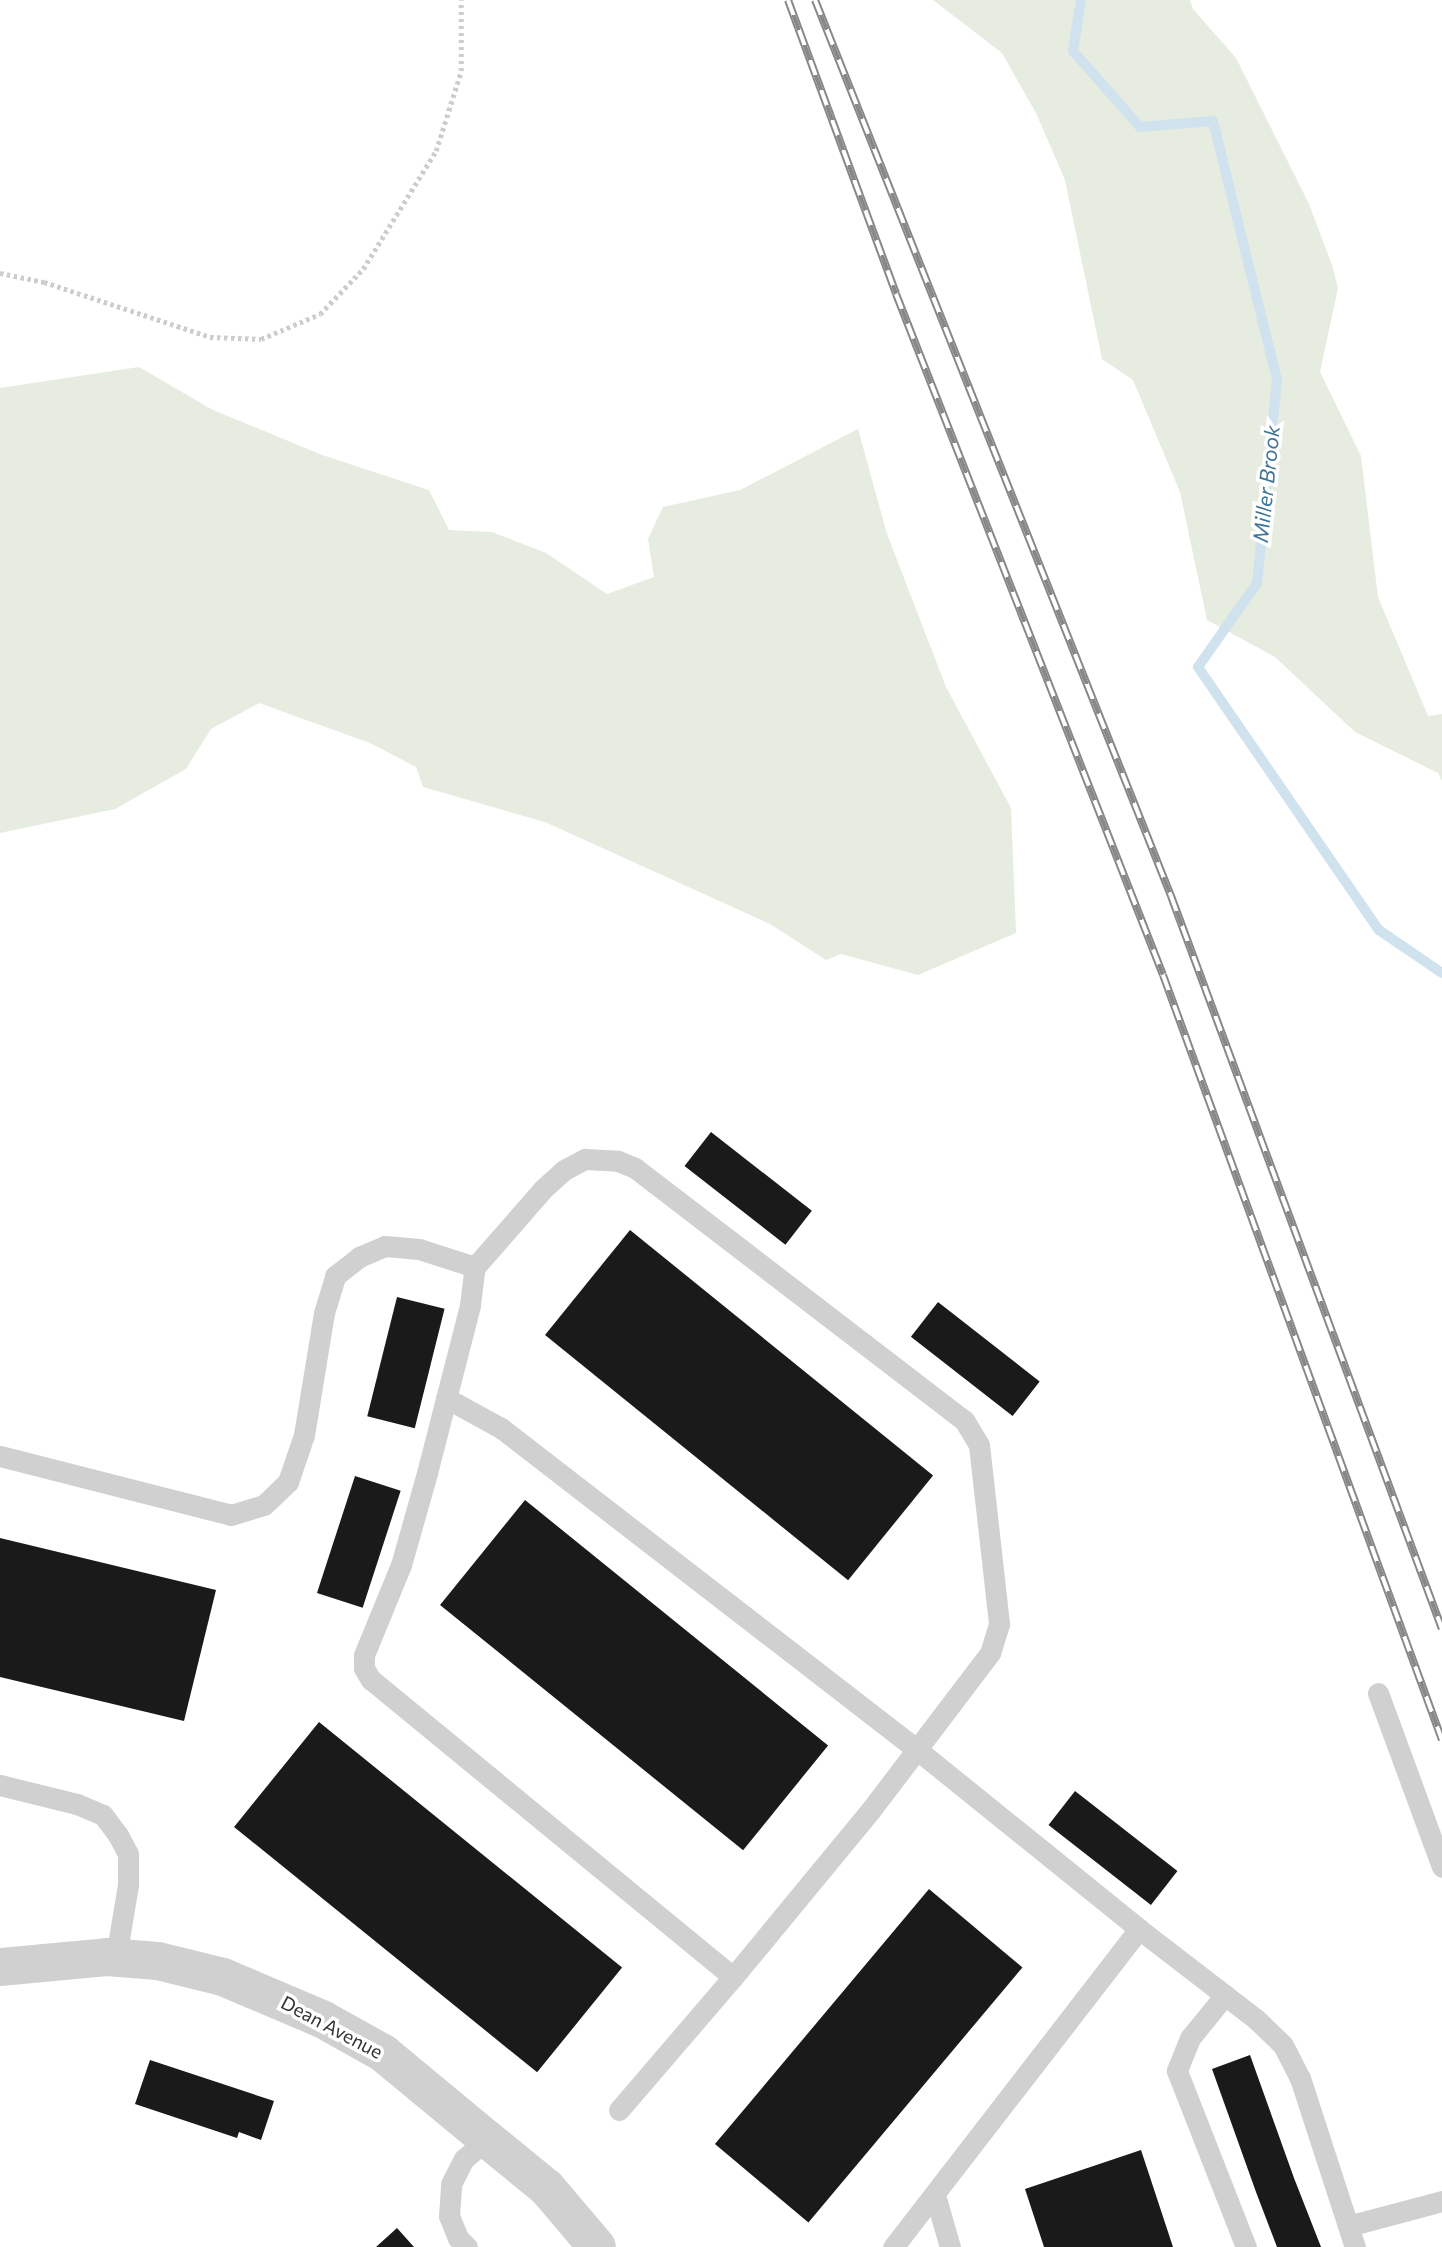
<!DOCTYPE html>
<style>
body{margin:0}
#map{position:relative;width:1442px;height:2247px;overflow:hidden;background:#fff;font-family:Commissioner,sans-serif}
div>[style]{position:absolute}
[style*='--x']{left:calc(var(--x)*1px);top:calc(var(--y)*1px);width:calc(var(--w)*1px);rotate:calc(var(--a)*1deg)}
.green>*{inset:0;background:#e6ecdf}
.stream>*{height:10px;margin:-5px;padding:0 5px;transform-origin:5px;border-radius:5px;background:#cfe2ee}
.building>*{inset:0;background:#1a1a1a;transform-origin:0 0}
.path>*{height:4.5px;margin-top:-2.25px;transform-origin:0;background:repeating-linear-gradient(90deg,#cdcdcd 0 3.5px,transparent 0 7px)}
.lane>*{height:21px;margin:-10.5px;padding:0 10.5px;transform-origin:10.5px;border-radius:10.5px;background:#d0d0d0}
.street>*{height:38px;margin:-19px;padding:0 19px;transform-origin:19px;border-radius:19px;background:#d0d0d0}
.rail>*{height:8px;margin-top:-4px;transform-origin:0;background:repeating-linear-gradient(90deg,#fff 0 16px,#888 0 32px);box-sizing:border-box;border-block:2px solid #888}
span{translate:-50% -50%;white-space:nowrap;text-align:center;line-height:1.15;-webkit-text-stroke:7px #fff;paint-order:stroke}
.street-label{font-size:19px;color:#333}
.water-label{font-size:21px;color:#3f7597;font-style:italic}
</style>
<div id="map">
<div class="green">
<div style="clip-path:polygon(933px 0,1190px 0,1193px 9px,1236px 58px,1309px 204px,1332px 265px,1338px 288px,1320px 372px,1361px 456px,1378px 597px,1428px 716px,1442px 714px,1442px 781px,1438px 773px,1355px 732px,1275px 657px,1207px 620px,1180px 492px,1133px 380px,1102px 359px,1065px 180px,1036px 113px,1002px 53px)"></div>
<div style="clip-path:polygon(139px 367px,211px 409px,322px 455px,429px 490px,449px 530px,492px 532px,546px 553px,607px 594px,654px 577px,648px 539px,663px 507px,740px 490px,858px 429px,887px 534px,946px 687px,1011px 808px,1016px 933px,918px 975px,841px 954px,826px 960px,770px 924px,545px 822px,423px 787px,416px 767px,370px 743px,259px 703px,211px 729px,186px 769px,115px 809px,0 833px,0 388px)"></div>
</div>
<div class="stream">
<div style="--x:1081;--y:0;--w:52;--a:98.9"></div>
<div style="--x:1073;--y:51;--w:101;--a:48.6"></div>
<div style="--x:1140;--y:127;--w:73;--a:-4.7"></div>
<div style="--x:1213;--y:121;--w:267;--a:76.1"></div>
<div style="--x:1277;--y:380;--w:204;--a:95.6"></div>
<div style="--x:1257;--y:583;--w:103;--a:125.1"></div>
<div style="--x:1198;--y:667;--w:319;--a:55.5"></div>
<div style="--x:1379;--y:930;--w:76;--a:34.3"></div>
</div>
<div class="building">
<div style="left:711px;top:1132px;width:128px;height:43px;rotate:38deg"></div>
<div style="left:630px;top:1230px;width:390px;height:135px;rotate:39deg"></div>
<div style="left:397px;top:1297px;width:49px;height:123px;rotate:14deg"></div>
<div style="left:938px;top:1302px;width:129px;height:44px;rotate:38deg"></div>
<div style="left:355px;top:1476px;width:48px;height:123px;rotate:18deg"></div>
<div style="left:525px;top:1500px;width:390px;height:135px;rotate:39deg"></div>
<div style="clip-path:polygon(0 1538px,216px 1590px,184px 1721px,0 1677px)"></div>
<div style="left:319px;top:1722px;width:390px;height:135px;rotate:39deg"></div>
<div style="left:1075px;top:1791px;width:130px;height:43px;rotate:38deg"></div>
<div style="left:929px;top:1889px;width:122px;height:333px;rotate:40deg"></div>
<div style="clip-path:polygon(1250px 2055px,1294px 2178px,1321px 2247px,1277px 2247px,1256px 2192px,1212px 2069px)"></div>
<div style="clip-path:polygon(150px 2060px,274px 2101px,261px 2140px,239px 2132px,237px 2138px,135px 2104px)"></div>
<div style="clip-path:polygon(1141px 2150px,1173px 2247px,1044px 2247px,1025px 2189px)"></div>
<div style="clip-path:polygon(397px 2228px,414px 2247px,376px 2247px)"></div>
</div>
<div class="path">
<div style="--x:0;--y:273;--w:45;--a:11.6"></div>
<div style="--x:44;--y:282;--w:175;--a:18.3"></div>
<div style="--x:210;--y:337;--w:51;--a:2.2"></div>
<div style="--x:261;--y:339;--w:64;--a:-23"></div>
<div style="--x:320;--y:314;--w:62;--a:-46.3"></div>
<div style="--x:363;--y:269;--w:139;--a:-58.3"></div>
<div style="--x:436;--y:151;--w:84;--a:-72.6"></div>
<div style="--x:461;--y:71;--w:71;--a:-90"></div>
</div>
<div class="lane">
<div style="--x:585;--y:1159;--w:33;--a:3"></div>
<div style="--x:618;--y:1161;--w:18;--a:22"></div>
<div style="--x:635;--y:1168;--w:414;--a:37.5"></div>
<div style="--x:964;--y:1420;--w:29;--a:59"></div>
<div style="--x:979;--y:1445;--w:180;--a:83.6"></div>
<div style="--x:999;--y:1624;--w:30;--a:107"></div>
<div style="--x:990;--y:1653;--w:198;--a:127.2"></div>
<div style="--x:870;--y:1811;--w:215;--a:129.5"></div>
<div style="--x:733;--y:1977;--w:468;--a:-140.6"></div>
<div style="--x:371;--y:1680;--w:14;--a:-120"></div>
<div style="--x:364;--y:1668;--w:13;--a:-90"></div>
<div style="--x:364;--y:1655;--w:97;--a:-67.7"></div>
<div style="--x:401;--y:1565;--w:96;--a:-74.2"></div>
<div style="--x:427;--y:1473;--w:173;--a:-75.6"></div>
<div style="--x:470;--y:1305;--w:38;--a:-83"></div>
<div style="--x:475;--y:1267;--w:103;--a:-48.9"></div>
<div style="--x:543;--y:1189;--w:28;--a:-42"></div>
<div style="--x:564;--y:1170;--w:24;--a:-28"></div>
<div style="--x:446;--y:1398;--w:63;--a:28.6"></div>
<div style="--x:501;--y:1428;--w:523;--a:37.7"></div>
<div style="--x:915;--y:1748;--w:288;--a:38.9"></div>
<div style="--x:1139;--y:1929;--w:402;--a:127.7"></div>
<div style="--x:0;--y:1456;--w:238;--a:14.3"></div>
<div style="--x:231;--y:1515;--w:34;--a:-17"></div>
<div style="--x:264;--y:1505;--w:33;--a:-44"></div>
<div style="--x:288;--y:1482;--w:50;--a:-71.2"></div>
<div style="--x:304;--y:1435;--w:124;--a:-80.7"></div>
<div style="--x:324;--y:1313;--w:39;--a:-73"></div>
<div style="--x:335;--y:1276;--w:31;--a:-38"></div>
<div style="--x:359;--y:1257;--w:28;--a:-23"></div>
<div style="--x:385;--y:1246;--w:34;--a:5"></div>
<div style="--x:419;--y:1249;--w:59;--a:17.8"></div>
<div style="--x:1378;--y:1693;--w:185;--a:69.8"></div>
<div style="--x:0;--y:1785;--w:79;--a:13.9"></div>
<div style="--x:77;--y:1804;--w:28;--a:23"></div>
<div style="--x:103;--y:1815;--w:25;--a:53"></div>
<div style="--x:118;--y:1835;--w:21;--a:62"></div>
<div style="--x:128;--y:1854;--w:31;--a:90"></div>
<div style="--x:128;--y:1885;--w:73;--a:99.5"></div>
<div style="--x:1139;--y:1929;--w:148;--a:37.6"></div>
<div style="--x:1256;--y:2019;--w:37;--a:44"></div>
<div style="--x:1283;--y:2045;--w:37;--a:63"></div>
<div style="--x:1300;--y:2078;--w:178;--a:72"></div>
<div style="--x:1225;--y:1995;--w:55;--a:129.1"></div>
<div style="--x:1190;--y:2038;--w:35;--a:112"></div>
<div style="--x:1177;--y:2071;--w:189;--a:68.6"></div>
<div style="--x:619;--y:2110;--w:175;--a:-49.4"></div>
<div style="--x:935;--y:2195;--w:54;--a:73.9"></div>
<div style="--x:1348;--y:2226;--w:97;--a:-14.9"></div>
<div style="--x:467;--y:2247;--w:13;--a:-135"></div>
<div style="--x:458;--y:2238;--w:24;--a:-112"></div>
<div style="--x:449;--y:2216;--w:32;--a:-86"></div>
<div style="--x:451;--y:2184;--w:28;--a:-63"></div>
<div style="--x:464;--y:2159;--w:30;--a:-41"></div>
</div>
<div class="street">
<div style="--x:0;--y:1967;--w:107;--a:-5.3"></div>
<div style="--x:107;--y:1957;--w:51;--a:4.5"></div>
<div style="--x:158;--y:1961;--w:67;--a:13.8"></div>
<div style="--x:223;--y:1977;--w:108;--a:23"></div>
<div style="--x:322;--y:2019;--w:70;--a:29.1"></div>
<div style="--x:383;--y:2053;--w:135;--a:39.6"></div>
<div style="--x:487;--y:2139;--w:77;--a:39.2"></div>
<div style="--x:547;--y:2188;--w:77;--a:49.7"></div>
</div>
<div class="rail">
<div style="--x:788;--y:0;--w:313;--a:69.8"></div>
<div style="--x:896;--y:294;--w:731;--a:68.59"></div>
<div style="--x:1163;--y:975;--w:814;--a:69.96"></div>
<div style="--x:815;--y:0;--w:964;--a:68.33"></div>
<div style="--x:1171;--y:896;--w:781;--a:69.71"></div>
</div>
<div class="street-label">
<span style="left:332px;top:2027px;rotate:28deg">Dean Avenue</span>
</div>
<div class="water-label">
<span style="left:1266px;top:484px;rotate:-84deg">Miller Brook</span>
</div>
</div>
